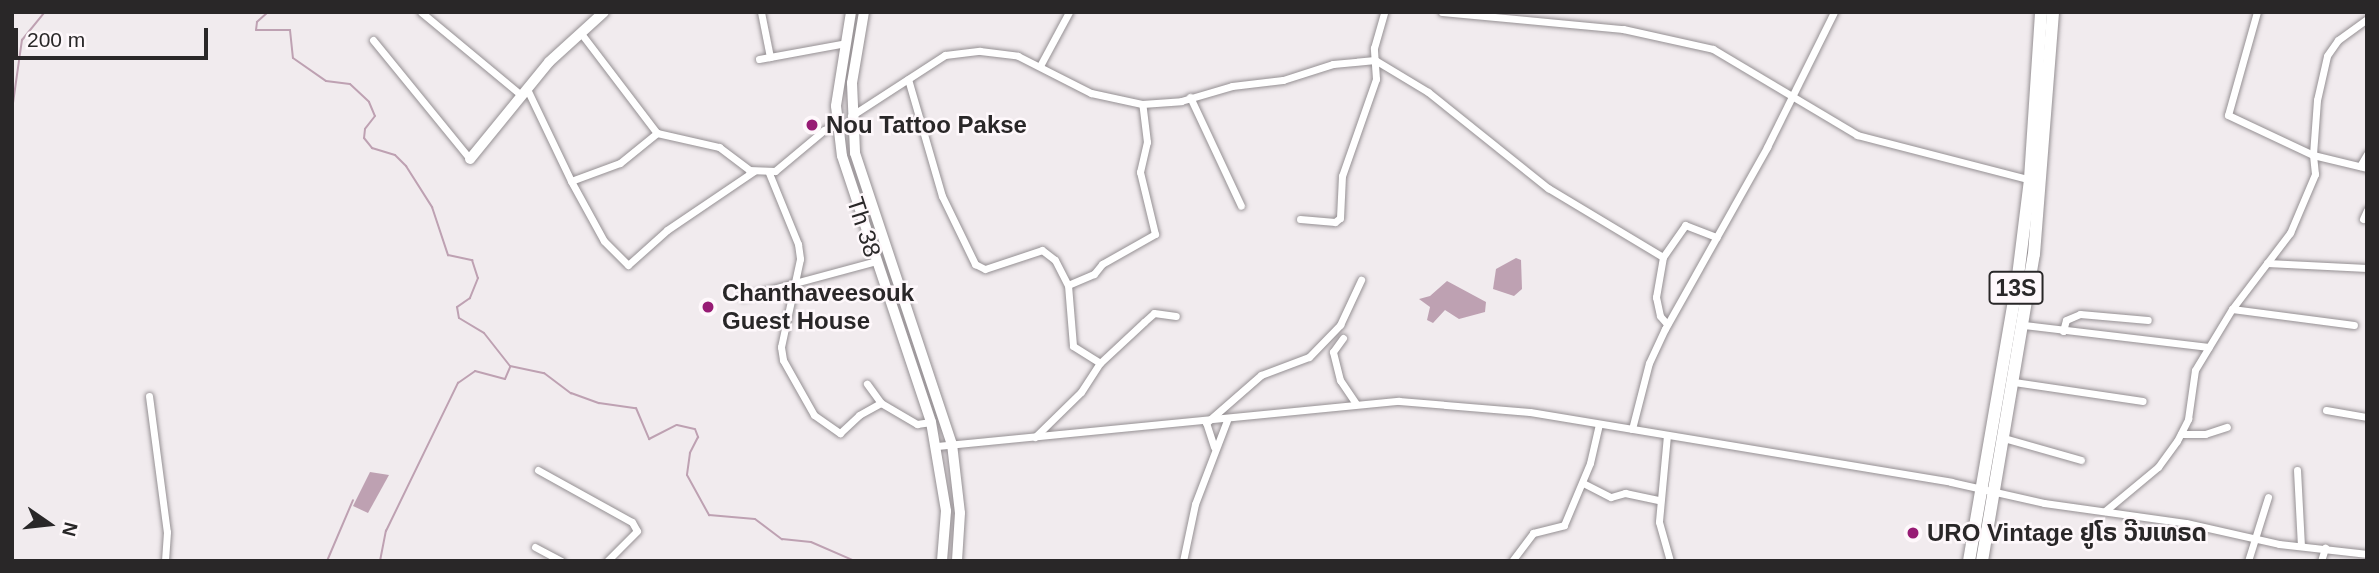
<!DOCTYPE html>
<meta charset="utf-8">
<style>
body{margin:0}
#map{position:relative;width:2379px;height:573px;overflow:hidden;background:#f1ebee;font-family:Arial,"Noto Sans Lao",sans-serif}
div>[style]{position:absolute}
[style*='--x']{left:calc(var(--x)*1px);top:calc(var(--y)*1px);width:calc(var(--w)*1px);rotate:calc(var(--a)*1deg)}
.water>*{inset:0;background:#bea1b2}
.stream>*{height:2px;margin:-1px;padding:0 1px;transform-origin:1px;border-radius:1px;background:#bea1b2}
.roads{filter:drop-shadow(0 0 2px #959093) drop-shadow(0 0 2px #959093)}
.street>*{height:7px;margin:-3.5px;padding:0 3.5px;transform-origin:3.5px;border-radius:3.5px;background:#fff}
.secondary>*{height:10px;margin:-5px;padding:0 5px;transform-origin:5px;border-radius:5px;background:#fff}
.highway>*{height:12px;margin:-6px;padding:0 6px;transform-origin:6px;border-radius:6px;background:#fff}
.dots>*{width:19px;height:19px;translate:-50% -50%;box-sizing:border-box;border:4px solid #fef8fb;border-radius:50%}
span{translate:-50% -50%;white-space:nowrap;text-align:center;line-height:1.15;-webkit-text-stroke:5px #fef8fb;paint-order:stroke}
.shield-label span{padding:2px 5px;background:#fef8fb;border:2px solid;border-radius:5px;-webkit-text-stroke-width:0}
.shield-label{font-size:23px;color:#292728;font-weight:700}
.poi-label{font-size:24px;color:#292728;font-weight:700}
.left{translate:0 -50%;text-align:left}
.street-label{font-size:24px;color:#292728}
.frame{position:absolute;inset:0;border:14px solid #292728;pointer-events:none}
.north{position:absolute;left:14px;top:489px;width:70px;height:70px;-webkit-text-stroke:5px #fef8fb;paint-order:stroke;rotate:104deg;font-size:19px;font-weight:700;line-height:28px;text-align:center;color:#292728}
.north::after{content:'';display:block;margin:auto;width:24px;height:32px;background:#292728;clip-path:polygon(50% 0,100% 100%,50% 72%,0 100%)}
.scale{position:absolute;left:14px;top:28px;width:194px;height:32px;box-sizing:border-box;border:4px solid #292728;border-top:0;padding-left:9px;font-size:21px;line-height:24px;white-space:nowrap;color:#292728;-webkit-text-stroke:5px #fef8fb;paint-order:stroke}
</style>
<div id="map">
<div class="water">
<div style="clip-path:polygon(1516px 258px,1521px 260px,1522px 289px,1514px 296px,1493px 289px,1496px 269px)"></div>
<div style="clip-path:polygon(1447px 281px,1486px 302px,1485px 312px,1459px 319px,1445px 310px,1433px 323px,1427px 320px,1430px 307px,1419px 299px,1430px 296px)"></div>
<div style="clip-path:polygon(370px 472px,389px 475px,368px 513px,353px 506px)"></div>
</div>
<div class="stream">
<div style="--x:268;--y:12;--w:15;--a:138"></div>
<div style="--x:257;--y:22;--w:8;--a:97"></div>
<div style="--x:256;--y:30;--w:34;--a:0"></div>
<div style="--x:290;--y:30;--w:28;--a:84"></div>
<div style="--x:293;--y:58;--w:40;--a:34.9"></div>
<div style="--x:326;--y:81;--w:24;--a:7"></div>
<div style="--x:350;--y:84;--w:26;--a:43"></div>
<div style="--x:369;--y:102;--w:15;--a:67"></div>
<div style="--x:375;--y:116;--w:16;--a:128"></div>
<div style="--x:365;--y:129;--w:9;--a:96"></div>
<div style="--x:364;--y:138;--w:13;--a:51"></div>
<div style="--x:372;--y:148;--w:24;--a:17"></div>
<div style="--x:395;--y:155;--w:16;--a:45"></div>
<div style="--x:406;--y:166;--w:49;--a:57.6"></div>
<div style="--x:432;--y:207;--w:51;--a:71.6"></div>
<div style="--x:448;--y:255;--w:25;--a:12"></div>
<div style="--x:472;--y:260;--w:19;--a:72"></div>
<div style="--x:478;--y:278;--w:22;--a:112"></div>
<div style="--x:470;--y:298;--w:16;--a:145"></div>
<div style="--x:457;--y:307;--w:11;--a:80"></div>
<div style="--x:459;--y:318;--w:29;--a:31"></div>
<div style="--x:484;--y:333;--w:42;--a:51.8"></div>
<div style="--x:510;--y:366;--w:35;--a:12"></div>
<div style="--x:544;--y:373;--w:34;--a:37"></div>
<div style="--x:571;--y:393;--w:30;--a:20"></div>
<div style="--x:599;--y:403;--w:37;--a:8"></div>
<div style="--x:636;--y:408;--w:34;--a:67"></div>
<div style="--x:649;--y:439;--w:31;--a:-27"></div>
<div style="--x:677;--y:425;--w:18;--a:13"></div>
<div style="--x:695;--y:429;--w:9;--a:69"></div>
<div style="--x:698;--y:437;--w:18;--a:117"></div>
<div style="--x:690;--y:453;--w:22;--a:98"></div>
<div style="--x:687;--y:475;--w:46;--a:61.2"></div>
<div style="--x:709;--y:515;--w:46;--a:5"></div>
<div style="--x:755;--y:519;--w:34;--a:37"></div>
<div style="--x:782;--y:539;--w:29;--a:6"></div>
<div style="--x:811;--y:542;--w:48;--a:23.4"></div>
<div style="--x:12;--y:110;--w:71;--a:-81.9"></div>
<div style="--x:22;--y:40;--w:36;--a:-51"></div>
<div style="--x:327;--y:561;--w:66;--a:-66.9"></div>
<div style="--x:380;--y:561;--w:31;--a:-79"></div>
<div style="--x:386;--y:531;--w:165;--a:-64.1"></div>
<div style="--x:458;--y:383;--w:21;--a:-35"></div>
<div style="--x:475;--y:371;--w:31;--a:15"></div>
<div style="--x:505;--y:379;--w:13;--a:-67"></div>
</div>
<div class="roads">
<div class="street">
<div style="--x:421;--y:12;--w:131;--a:39.7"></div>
<div style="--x:761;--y:12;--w:46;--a:78.7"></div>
<div style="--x:1442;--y:12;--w:182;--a:5.4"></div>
<div style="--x:1623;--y:29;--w:92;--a:12.5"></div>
<div style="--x:1713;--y:49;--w:168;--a:30.8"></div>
<div style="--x:1857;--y:135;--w:180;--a:14.5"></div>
<div style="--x:2367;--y:19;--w:36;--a:144"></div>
<div style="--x:2338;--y:40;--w:19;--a:125"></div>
<div style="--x:2327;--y:56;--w:45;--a:102.8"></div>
<div style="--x:2317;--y:100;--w:55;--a:94.2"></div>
<div style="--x:2313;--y:155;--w:56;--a:13.5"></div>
<div style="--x:580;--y:32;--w:127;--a:52.7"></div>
<div style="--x:657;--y:133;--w:64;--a:12.7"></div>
<div style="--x:719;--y:147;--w:38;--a:37"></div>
<div style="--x:749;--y:170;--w:26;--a:2"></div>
<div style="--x:775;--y:171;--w:64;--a:-39.9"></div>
<div style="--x:824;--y:130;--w:14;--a:-21"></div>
<div style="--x:373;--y:40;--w:154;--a:50.8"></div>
<div style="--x:759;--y:59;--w:88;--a:-10.4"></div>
<div style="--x:1041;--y:64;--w:59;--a:-61.7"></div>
<div style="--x:908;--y:79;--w:122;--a:73.8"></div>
<div style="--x:942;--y:196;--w:76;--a:64.1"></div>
<div style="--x:975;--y:264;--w:11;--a:27"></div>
<div style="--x:985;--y:269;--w:60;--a:-18.4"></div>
<div style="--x:1042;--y:250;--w:16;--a:38"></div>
<div style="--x:1055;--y:260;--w:28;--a:63"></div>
<div style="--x:1068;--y:285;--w:28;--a:-23"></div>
<div style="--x:1094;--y:274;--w:13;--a:-51"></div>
<div style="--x:1102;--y:264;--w:61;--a:-29.5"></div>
<div style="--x:1155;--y:234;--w:64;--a:-103.6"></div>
<div style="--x:1140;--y:172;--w:31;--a:-77"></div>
<div style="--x:1147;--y:142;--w:38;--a:-97"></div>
<div style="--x:527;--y:89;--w:102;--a:64.4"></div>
<div style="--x:571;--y:181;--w:52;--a:-20.2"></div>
<div style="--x:620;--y:163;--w:48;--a:-39"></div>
<div style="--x:1190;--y:97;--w:120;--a:64.9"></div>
<div style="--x:851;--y:116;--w:112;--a:-33"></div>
<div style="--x:945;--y:55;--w:35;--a:-7"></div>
<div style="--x:980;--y:51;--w:38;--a:7"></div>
<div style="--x:1018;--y:56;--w:82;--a:26.9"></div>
<div style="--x:1091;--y:93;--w:52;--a:12.2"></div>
<div style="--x:1142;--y:104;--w:39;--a:-4"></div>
<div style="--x:1181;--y:101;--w:53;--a:-16.4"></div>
<div style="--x:1232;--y:86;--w:51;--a:-6.7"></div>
<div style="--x:1283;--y:80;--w:52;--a:-17.7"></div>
<div style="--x:1333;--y:64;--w:42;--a:-5.4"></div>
<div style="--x:1375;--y:60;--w:62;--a:31.1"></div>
<div style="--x:1428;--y:92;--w:154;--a:38.7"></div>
<div style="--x:1548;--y:188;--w:134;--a:31"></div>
<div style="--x:1663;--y:257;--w:39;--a:-55"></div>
<div style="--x:1685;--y:225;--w:34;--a:21"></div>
<div style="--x:2360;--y:166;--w:14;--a:-60"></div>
<div style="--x:769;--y:173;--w:77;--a:67.8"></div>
<div style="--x:798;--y:244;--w:15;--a:82"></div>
<div style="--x:800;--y:259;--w:90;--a:102.2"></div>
<div style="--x:781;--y:347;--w:13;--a:81"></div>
<div style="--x:783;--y:360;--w:63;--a:60.6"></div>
<div style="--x:814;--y:415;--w:32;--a:35"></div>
<div style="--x:840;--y:433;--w:26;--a:-43"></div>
<div style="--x:859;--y:415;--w:25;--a:-29"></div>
<div style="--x:881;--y:403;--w:24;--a:-126"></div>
<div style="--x:571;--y:181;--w:68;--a:61.2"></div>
<div style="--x:604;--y:241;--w:34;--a:45"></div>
<div style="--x:628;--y:265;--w:52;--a:-41.9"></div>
<div style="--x:667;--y:230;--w:105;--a:-34.1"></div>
<div style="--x:1300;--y:219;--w:35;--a:5"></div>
<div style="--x:1335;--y:222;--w:6;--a:-39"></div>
<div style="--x:1340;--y:218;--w:42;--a:-87.3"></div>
<div style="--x:1342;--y:176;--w:103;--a:-70.7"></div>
<div style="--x:1376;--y:79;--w:31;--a:-94"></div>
<div style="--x:1374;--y:48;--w:37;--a:-74"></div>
<div style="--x:2363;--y:219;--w:10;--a:-66"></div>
<div style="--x:1663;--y:257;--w:41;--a:99.9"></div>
<div style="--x:1656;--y:297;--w:19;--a:78"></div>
<div style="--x:1660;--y:316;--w:11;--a:49"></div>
<div style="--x:2267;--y:263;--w:100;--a:2.9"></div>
<div style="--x:1068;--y:285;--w:61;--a:85.3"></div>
<div style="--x:1073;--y:346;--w:32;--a:32"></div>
<div style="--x:743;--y:297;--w:138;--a:-15.1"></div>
<div style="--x:2232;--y:309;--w:123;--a:7.5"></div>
<div style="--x:2024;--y:325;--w:186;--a:6.8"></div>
<div style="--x:2063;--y:331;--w:11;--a:-75"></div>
<div style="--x:2066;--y:320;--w:15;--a:-23"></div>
<div style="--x:2080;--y:314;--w:68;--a:5"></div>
<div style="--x:1343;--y:338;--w:17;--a:126"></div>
<div style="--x:1333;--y:352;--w:29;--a:76"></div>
<div style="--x:1340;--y:380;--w:29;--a:56"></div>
<div style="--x:2014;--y:382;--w:130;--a:8.4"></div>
<div style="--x:149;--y:396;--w:137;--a:82.5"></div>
<div style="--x:167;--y:532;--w:29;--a:94"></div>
<div style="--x:881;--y:403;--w:42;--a:30.3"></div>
<div style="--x:917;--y:424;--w:14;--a:-8"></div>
<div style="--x:2326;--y:410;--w:42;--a:9.7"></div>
<div style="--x:1632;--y:429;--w:68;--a:-75.6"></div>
<div style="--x:1649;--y:363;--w:38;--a:-65"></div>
<div style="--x:1665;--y:329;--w:209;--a:-60.7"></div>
<div style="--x:1767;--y:147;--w:151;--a:-63.6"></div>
<div style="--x:2181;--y:434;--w:24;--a:0"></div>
<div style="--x:2205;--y:434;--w:23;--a:-18"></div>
<div style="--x:1667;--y:435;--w:87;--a:95.3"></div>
<div style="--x:1659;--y:522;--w:41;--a:74.2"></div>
<div style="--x:1035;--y:437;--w:64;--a:-44.4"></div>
<div style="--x:1081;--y:392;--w:35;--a:-57"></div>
<div style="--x:1100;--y:363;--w:60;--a:-43"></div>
<div style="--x:1144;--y:322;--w:13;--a:-42"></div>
<div style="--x:1154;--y:313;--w:22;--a:8"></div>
<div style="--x:2004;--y:438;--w:80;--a:15.9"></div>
<div style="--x:937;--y:446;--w:464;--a:-5.6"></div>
<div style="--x:1399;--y:401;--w:131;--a:4.8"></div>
<div style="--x:1530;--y:412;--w:427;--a:9.4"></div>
<div style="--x:1951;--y:482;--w:95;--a:12.7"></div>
<div style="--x:2044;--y:503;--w:143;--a:8"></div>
<div style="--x:2186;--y:523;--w:95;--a:12.7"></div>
<div style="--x:2279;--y:544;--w:89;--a:6.5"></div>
<div style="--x:1214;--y:447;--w:25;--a:-108"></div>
<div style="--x:1206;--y:423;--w:73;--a:-41.1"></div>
<div style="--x:1261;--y:375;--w:51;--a:-20.6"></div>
<div style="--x:1309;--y:357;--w:45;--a:-45.9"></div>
<div style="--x:1340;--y:325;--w:50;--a:-65"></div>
<div style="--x:538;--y:470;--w:107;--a:29"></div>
<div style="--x:632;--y:522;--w:10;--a:61"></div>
<div style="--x:637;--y:531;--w:42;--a:135"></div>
<div style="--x:2297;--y:470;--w:76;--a:87"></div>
<div style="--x:1583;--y:483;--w:31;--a:27"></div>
<div style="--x:1611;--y:497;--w:15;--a:-16"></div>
<div style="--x:1625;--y:493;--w:35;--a:12"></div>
<div style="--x:2105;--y:511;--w:69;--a:-39.7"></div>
<div style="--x:2158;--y:467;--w:32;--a:-54"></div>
<div style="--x:2177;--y:441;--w:25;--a:-63"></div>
<div style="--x:2188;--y:419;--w:49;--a:-81.9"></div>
<div style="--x:2195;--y:370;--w:71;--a:-58.8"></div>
<div style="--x:2232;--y:309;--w:96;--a:-52.7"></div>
<div style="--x:2290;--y:233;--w:64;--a:-67"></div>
<div style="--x:2315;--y:174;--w:19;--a:-96"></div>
<div style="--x:2313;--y:155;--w:94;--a:-154.8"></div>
<div style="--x:2228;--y:115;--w:107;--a:-74.3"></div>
<div style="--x:535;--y:547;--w:30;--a:28"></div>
<div style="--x:1183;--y:561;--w:58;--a:-78.1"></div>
<div style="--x:1195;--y:504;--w:90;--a:-69.1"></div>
<div style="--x:1512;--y:561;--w:35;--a:-53"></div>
<div style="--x:1533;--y:533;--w:32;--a:-14"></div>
<div style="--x:1564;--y:525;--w:67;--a:-67.2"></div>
<div style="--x:1590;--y:463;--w:40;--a:-77"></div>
<div style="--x:2248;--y:561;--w:67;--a:-72.6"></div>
<div style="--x:2321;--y:561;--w:14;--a:-73"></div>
</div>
<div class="secondary">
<div style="--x:851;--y:12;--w:95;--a:99.1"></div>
<div style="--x:836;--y:106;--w:50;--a:83.2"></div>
<div style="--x:842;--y:156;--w:280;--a:71.5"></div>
<div style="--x:931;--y:422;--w:90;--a:80.4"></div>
<div style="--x:946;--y:511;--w:50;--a:94.6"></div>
<div style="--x:864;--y:12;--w:72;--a:99.6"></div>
<div style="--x:852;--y:83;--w:70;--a:87.5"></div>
<div style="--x:855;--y:153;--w:307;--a:71.6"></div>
<div style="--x:952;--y:444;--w:69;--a:83.4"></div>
<div style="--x:960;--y:513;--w:48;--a:93.6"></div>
<div style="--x:470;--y:159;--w:125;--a:-50.8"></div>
<div style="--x:549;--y:62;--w:74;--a:-42.3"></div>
</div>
<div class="highway">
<div style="--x:1969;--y:561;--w:289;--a:-80.2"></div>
<div style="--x:2018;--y:276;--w:98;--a:-82.9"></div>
<div style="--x:2030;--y:179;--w:167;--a:-86.2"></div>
<div style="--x:1982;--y:561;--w:311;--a:-80.4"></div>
<div style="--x:2034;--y:254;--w:243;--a:-85.5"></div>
</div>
</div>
<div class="dots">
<div style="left:812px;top:125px;background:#971b74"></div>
<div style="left:708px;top:307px;background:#971b74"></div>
<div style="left:1913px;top:533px;background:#971b74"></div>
</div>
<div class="shield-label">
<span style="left:2016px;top:288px">13S</span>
</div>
<div class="poi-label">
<span class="left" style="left:826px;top:125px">Nou Tattoo Pakse</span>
<span class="left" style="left:722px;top:307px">Chanthaveesouk<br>Guest House</span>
<span class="left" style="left:1927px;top:533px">URO Vintage ຢູໂຣ ວີນເທຣດ</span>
</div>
<div class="street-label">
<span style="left:864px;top:227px;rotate:72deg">Th 38</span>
</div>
<div class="frame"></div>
<div class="north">N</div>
<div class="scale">200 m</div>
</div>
